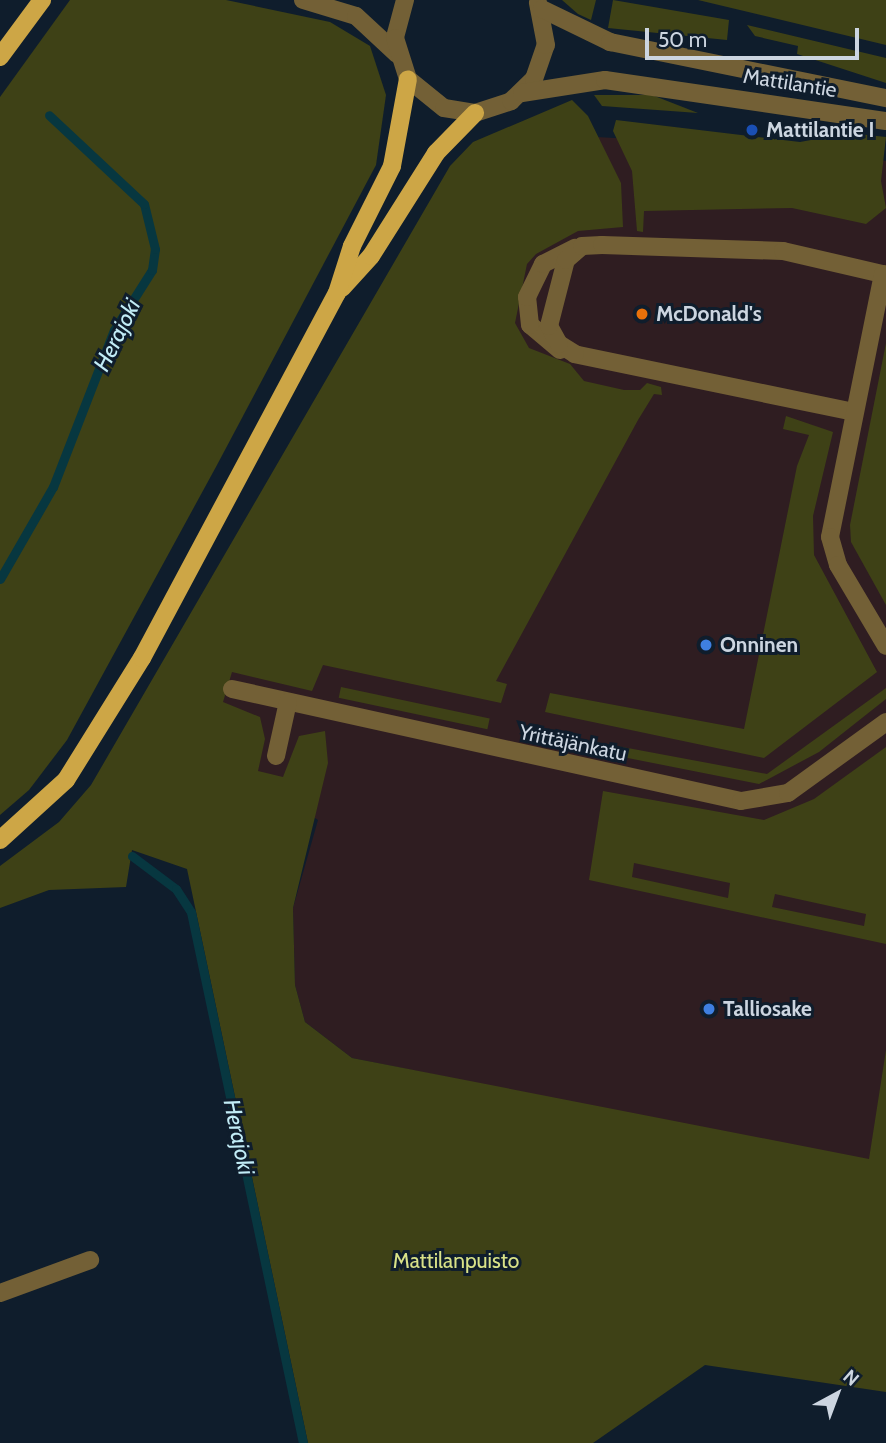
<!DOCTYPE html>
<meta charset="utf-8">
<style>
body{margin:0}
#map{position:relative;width:886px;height:1443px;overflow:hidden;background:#0f1d2c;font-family:Cabin,sans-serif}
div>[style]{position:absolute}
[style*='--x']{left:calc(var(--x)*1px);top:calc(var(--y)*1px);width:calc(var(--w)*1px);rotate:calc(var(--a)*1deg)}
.industrial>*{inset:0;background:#2f1d21}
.green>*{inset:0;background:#3e4116;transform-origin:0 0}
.stream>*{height:9px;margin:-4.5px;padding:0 4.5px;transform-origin:4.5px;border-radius:4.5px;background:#073740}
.minor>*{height:18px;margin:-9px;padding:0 9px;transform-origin:9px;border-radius:9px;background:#736036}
.major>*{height:18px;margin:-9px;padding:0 9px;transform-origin:9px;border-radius:9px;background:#cda646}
.dots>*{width:19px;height:19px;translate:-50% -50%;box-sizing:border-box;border:4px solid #0f1d2c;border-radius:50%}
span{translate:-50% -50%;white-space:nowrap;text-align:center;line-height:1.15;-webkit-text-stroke:6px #0f1d2c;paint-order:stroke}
.street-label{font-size:21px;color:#ccd5e0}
.poi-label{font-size:21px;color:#ccd5e0;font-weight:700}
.left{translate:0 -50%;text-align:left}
.park-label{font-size:21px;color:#d9e288}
.water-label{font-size:23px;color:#c2ecf6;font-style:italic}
.north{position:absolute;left:802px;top:1359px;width:70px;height:70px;-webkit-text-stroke:5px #0f1d2c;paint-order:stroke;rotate:41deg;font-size:19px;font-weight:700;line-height:28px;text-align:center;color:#ccd5e0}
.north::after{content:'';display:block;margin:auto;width:24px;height:32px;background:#ccd5e0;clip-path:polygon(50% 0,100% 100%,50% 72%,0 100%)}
.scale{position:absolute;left:645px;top:28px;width:214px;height:32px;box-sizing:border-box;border:4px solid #ccd5e0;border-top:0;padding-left:9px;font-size:21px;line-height:24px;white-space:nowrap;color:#ccd5e0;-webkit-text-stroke:5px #0f1d2c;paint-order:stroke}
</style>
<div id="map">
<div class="industrial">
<div style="clip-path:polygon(542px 134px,834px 150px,886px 161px,886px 1165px,352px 1058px,305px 1022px,295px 985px,293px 908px,318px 820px,160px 717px)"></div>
</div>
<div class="green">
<div style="clip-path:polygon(70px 0,226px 0,330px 22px,370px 46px,386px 95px,376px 165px,217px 465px,67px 740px,29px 790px,0 815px,0 97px)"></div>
<div style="clip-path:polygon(562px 0,596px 0,591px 20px,578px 14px)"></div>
<div style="clip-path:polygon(613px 0,729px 20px,727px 40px,608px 28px)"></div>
<div style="clip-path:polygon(698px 0,886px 0,886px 45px)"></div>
<div style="clip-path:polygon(747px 25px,886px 58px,886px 83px,797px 54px,798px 46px,755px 36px)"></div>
<div style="clip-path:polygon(594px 95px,652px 95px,698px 113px,602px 106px)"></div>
<div style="clip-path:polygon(572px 100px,588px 116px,621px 183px,623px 227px,578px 231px,536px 254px,527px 264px,515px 323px,529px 348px,570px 364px,584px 381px,624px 390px,640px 390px,647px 383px,661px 387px,662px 395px,654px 394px,638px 420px,496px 681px,507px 684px,501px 703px,323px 665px,312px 691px,232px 672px,223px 702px,260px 717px,265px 739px,258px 771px,283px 777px,299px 736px,325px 731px,328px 763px,293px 908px,295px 985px,305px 1022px,352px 1058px,869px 1159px,886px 1050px,886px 1392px,705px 1365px,593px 1443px,308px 1443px,187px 869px,132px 850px,126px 887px,49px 890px,0 908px,0 866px,59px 822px,91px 785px,450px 166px,473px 142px)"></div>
<div style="clip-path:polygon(616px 120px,800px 142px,849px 133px,886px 137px,881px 181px,886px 208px,866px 224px,792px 208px,644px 211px,643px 232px,637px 231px,632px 171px,613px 131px)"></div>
<div style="clip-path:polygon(886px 343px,886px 605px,851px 542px,850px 525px)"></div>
<div style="clip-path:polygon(786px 416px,833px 432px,813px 516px,814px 555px,877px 672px,764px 758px,545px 712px,550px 693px,744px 729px,797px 466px,809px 435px,783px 429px)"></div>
<div style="left:341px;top:687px;width:152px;height:11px;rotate:12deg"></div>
<div style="clip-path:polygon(886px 688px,886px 699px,819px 752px,759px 784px,552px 743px,542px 732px,767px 774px)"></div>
<div style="clip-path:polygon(evenodd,886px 747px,886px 944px,589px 880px,603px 791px,764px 820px,814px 799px,886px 747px,634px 863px,730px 883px,728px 898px,632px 877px,634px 863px,886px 747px,775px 894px,866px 914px,864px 926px,772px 907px,775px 894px)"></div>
</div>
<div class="stream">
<div style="--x:0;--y:579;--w:106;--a:-60.1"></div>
<div style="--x:53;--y:487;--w:168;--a:-68.8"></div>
<div style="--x:114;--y:330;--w:71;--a:-57.7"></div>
<div style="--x:152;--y:270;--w:21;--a:-82"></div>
<div style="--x:155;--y:249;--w:46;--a:-103.7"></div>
<div style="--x:144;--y:204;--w:130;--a:-136.9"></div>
<div style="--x:132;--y:856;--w:55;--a:36.9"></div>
<div style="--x:176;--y:889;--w:27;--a:57"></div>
<div style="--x:191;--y:912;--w:543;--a:78.09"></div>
</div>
<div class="minor">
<div style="--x:303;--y:0;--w:55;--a:16.8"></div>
<div style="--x:356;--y:16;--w:56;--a:42.8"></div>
<div style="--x:405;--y:0;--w:39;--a:105"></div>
<div style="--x:395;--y:38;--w:43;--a:72.4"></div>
<div style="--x:408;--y:79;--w:46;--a:38.9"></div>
<div style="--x:444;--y:108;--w:31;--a:9"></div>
<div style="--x:475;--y:113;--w:38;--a:-18"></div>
<div style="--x:511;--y:101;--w:32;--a:-44"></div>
<div style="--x:534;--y:79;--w:36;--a:-71"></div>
<div style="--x:546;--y:45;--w:43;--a:-100.8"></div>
<div style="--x:542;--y:9;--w:76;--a:25.9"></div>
<div style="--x:610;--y:42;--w:282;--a:11.5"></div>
<div style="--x:522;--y:93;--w:84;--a:-8.9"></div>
<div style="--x:605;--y:80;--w:284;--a:8.3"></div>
<div style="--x:560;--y:350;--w:39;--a:-140"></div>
<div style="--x:530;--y:325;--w:28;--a:-96"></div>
<div style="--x:527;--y:297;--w:37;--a:-64"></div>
<div style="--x:543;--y:264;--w:36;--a:-27"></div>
<div style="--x:854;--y:412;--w:285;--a:-168.3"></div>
<div style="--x:575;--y:354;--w:19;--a:-148"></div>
<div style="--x:559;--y:344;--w:21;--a:-119"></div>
<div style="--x:549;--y:326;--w:68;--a:-75.6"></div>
<div style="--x:566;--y:260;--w:21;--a:-41"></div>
<div style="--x:582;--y:246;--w:20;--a:-3"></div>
<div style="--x:602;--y:245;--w:181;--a:1.9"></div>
<div style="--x:783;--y:251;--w:103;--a:13"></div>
<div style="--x:883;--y:274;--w:268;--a:101.4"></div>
<div style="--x:830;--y:537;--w:29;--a:74"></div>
<div style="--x:838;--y:565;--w:94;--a:59.3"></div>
<div style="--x:232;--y:689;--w:521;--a:12.41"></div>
<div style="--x:741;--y:801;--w:48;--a:-9.7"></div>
<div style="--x:788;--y:793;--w:121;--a:-35.9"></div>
<div style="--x:276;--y:756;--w:55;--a:-77.5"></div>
<div style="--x:0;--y:1293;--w:96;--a:-20.1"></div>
</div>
<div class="major">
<div style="--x:0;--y:57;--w:71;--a:-53.6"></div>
<div style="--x:342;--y:288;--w:43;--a:-47.8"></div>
<div style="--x:371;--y:256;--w:122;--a:-57.7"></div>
<div style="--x:436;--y:153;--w:56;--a:-45.7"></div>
<div style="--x:0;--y:840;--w:89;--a:-42.3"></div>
<div style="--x:66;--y:780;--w:144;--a:-58.1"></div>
<div style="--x:142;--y:658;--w:414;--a:-61.9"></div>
<div style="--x:337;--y:293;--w:49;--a:-72.3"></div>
<div style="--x:352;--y:246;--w:89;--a:-63.4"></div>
<div style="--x:392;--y:166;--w:88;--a:-79.6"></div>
</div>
<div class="dots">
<div style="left:752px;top:130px;background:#1a4fb4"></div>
<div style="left:642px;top:314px;background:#e8710a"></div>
<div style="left:706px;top:645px;background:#3f7fe0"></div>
<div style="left:709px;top:1009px;background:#3f7fe0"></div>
</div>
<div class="street-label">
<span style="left:790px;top:83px;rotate:9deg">Mattilantie</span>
<span style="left:573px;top:743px;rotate:12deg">Yrittäjänkatu</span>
</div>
<div class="poi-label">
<span class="left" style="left:766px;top:130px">Mattilantie I</span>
<span class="left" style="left:656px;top:314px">McDonald's</span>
<span class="left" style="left:720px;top:645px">Onninen</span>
<span class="left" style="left:723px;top:1009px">Talliosake</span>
</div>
<div class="park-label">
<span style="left:456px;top:1261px">Mattilanpuisto</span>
</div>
<div class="water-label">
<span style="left:117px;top:335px;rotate:-64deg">Herajoki</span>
<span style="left:239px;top:1137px;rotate:78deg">Herajoki</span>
</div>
<div class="north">N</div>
<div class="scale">50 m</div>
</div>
